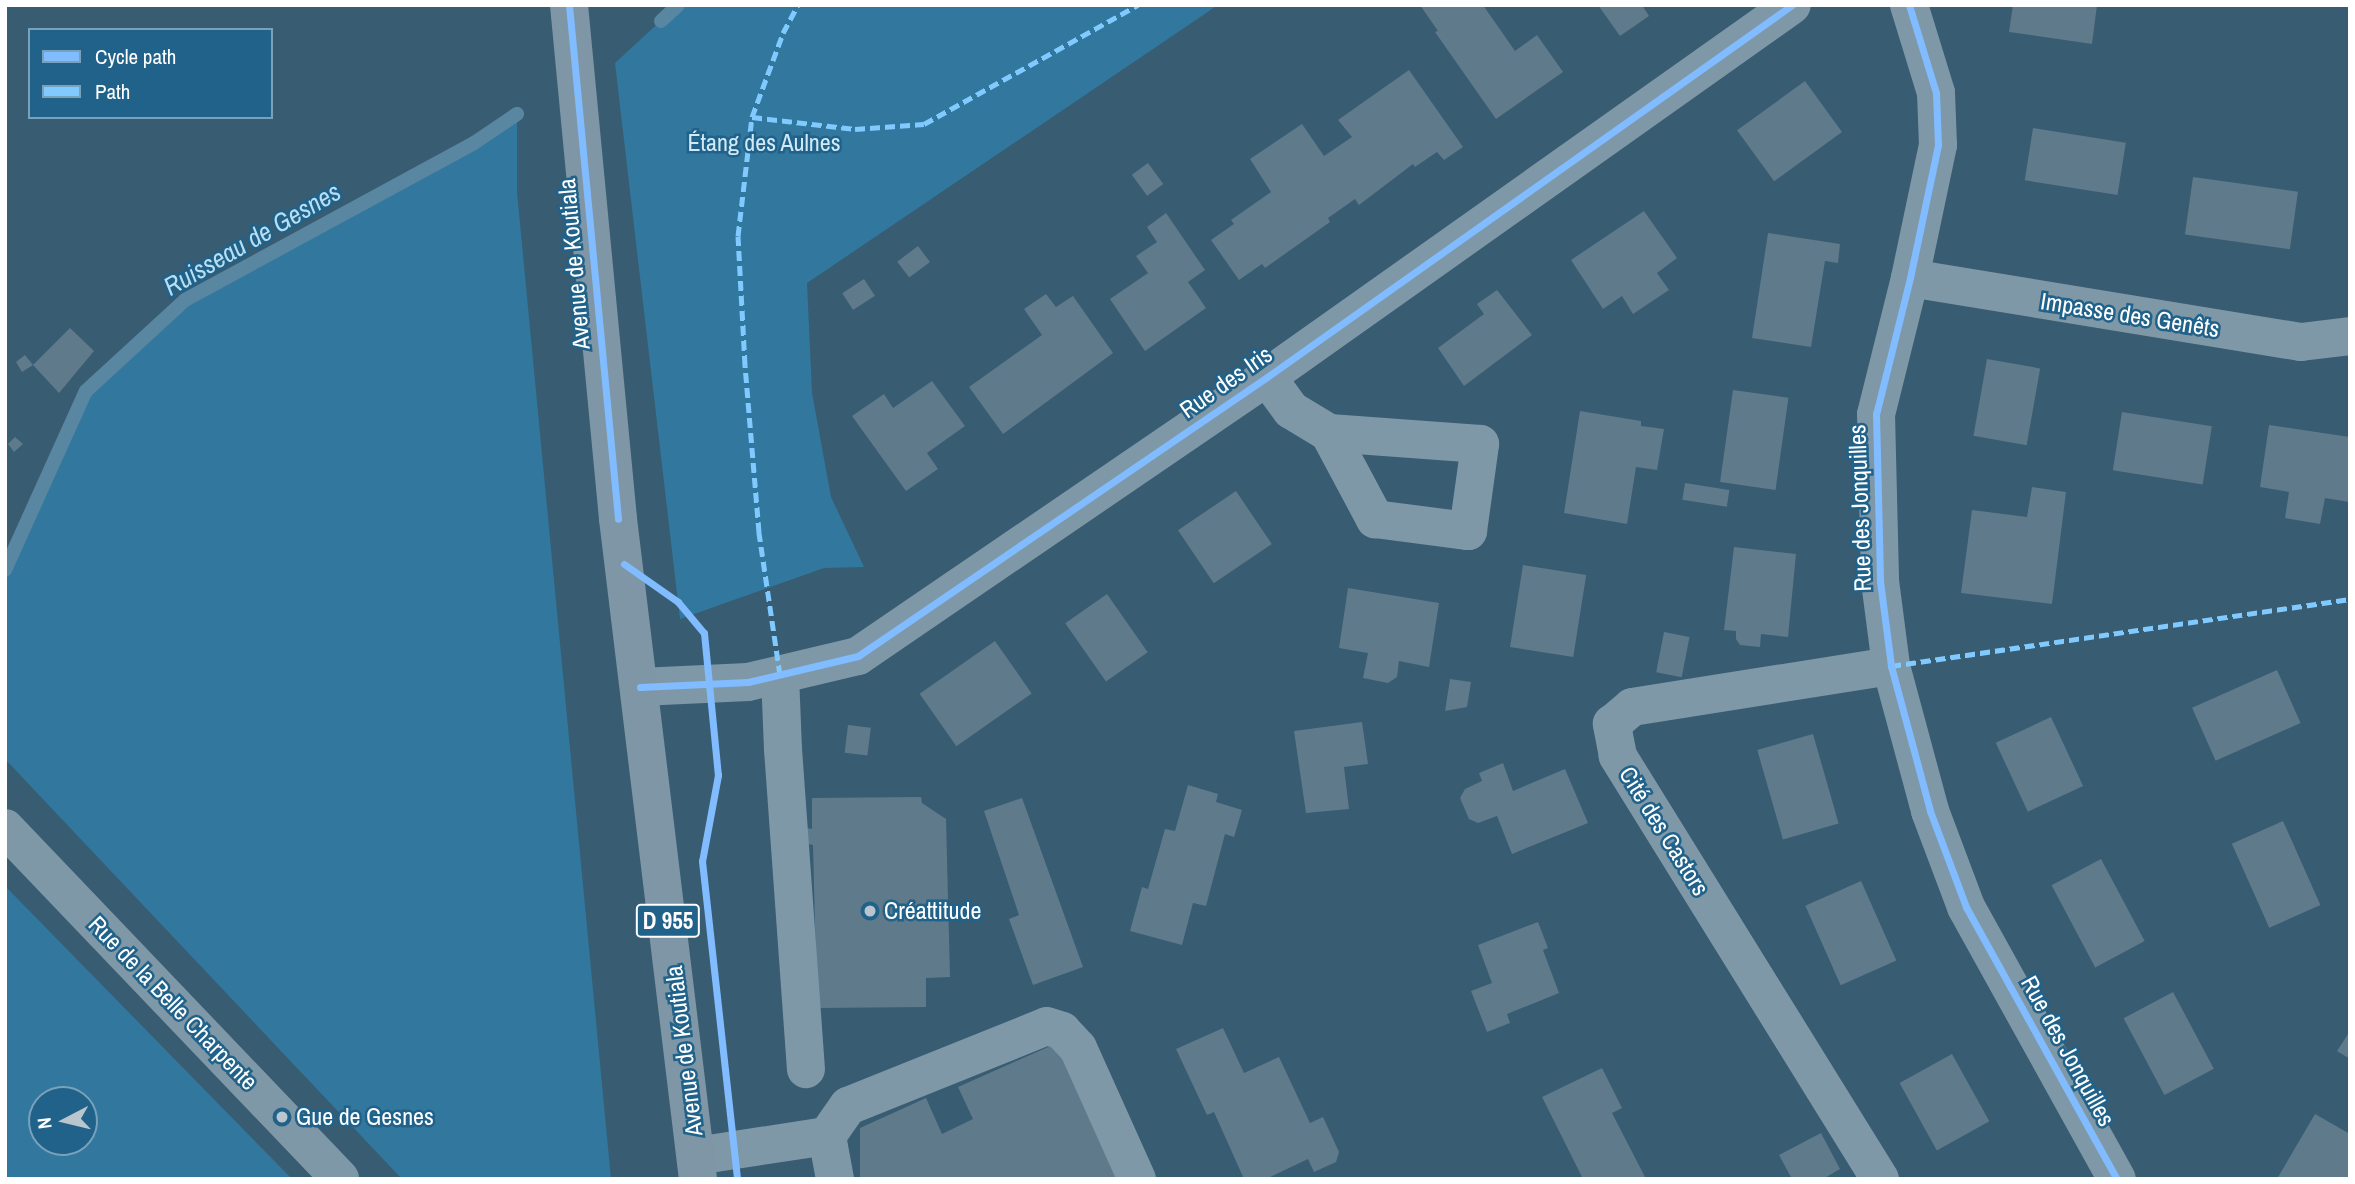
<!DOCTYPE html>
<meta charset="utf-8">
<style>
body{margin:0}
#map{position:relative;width:2355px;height:1184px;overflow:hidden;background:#385c72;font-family:"Archivo Narrow",sans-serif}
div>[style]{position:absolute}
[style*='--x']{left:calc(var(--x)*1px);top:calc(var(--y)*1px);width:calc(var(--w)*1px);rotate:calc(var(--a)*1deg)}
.green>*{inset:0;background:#32789e}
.stream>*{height:14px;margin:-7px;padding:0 7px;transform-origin:7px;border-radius:7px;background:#5986a0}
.building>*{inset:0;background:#5f7a8b;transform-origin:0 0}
.minor>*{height:38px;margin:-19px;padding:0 19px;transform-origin:19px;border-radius:19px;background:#7f98a7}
.major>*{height:38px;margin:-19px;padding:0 19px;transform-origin:19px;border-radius:19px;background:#7e96a5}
.quiet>*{height:5px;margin-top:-2.5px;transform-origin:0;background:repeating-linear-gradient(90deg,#80caff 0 10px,transparent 0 15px)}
.cycleway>*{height:7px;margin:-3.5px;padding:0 3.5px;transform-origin:3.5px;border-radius:3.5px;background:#80bcff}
.dots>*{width:19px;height:19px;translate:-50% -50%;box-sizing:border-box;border:4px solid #20628a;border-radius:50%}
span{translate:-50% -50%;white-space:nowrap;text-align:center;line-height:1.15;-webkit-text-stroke:5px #20628a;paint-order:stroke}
.shield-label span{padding:2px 5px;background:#20628a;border:2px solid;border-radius:5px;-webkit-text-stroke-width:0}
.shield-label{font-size:23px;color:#fff;font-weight:700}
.park-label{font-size:24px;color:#d1eaf8}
.street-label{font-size:24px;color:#fff}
.poi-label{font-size:24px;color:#fff}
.left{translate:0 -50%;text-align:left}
.water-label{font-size:26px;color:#b8def2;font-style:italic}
.frame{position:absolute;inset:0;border:7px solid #fff;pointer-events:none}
.legend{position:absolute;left:28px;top:28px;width:245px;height:91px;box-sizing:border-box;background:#20628a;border:2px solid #79a1b9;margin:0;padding:9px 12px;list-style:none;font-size:21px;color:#fff}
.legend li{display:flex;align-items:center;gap:14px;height:35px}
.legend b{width:35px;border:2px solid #79a1b9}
.north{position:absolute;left:28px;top:1086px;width:70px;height:70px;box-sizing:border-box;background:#20628a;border:2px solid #79a1b9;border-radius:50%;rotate:263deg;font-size:19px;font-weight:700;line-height:28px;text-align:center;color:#fff}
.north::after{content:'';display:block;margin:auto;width:24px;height:32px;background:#b9c6ce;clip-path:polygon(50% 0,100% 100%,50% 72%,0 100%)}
</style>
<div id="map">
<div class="green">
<div style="clip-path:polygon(678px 5px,1218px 5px,807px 283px,812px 393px,831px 497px,864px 567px,824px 568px,680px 619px,615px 63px)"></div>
<div style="clip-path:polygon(517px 114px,517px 192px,611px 1179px,402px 1179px,5px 759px,5px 569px,85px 393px,184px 301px,474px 143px)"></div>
<div style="clip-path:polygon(evenodd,5px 886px,292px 1179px,5px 1179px,5px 886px,42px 1100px,84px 1100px,84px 1142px,42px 1142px,42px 1100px)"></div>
</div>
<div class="stream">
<div style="--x:661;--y:21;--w:23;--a:-43"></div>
<div style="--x:5;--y:570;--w:196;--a:-65.7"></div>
<div style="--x:86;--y:391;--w:134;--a:-42.6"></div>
<div style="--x:185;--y:300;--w:329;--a:-28.5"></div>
<div style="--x:474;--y:143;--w:52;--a:-34"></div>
</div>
<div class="building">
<div style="clip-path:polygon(1420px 5px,1483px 5px,1515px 51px,1537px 35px,1563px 72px,1496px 119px,1435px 32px,1438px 31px)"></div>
<div style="clip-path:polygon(1598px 5px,1642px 5px,1649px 16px,1620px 36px)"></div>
<div style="clip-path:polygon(2013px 5px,2097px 5px,2092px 44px,2009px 32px)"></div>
<div style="clip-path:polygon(1409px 70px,1463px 147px,1444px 160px,1437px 152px,1415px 167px,1413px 164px,1359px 205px,1355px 199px,1328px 218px,1330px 222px,1265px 268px,1262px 264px,1239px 280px,1211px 240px,1234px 224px,1231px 220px,1271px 192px,1250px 159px,1302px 124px,1324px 156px,1352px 137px,1338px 120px)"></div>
<div style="left:1805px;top:81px;width:63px;height:84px;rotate:54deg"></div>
<div style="left:2033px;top:128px;width:94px;height:53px;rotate:9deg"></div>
<div style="left:1148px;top:163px;width:26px;height:20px;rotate:54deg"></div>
<div style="left:2193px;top:177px;width:106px;height:58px;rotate:8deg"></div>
<div style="clip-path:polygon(1644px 211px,1677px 258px,1657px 273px,1669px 290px,1633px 314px,1622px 296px,1603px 309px,1571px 260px)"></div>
<div style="clip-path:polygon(1166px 213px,1205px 270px,1188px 282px,1206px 308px,1145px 351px,1110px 299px,1148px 273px,1136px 256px,1157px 242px,1147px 227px)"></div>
<div style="clip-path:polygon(1768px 233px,1840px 244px,1838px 263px,1825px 261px,1811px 347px,1752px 338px)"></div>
<div style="left:918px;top:246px;width:20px;height:26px;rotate:53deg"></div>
<div style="left:864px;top:279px;width:20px;height:26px;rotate:57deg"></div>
<div style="clip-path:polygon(1497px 290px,1532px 335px,1464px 386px,1438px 348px,1484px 314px,1477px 304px)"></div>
<div style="clip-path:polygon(1046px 294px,1056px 307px,1073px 296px,1113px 353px,1003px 434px,969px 387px,1042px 335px,1024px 309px)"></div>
<div style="clip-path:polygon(70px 328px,94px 351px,59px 393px,33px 365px)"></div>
<div style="clip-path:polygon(25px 355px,33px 365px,22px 372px,16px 362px)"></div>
<div style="left:1987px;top:359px;width:54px;height:78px;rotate:10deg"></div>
<div style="clip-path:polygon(932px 381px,965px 426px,927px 453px,938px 469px,906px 491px,852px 416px,884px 394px,893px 408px)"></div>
<div style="left:1733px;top:390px;width:56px;height:93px;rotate:8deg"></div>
<div style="clip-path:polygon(1580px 411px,1641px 421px,1641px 426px,1664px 429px,1657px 470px,1636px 467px,1627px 524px,1564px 513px)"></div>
<div style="left:2122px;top:412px;width:91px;height:59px;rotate:9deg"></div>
<div style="clip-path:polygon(2269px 425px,2350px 437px,2349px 502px,2325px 498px,2320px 524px,2285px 518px,2289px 492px,2260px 487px)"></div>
<div style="clip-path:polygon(15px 437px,23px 444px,14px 452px,8px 444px)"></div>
<div style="left:1685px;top:483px;width:45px;height:17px;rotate:9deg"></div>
<div style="clip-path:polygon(2032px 487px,2066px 492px,2052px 604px,1961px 593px,1972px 510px,2027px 517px)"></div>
<div style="left:1236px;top:491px;width:64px;height:70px;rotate:56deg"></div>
<div style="clip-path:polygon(1734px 547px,1796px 554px,1788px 637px,1761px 634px,1760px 647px,1740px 645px,1736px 639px,1736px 631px,1724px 630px)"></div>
<div style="left:1523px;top:565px;width:64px;height:83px;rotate:9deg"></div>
<div style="clip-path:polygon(1348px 588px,1439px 603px,1429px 667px,1399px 661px,1397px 677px,1388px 683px,1363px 678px,1368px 653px,1339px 648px)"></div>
<div style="left:1107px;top:594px;width:71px;height:51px;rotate:55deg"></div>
<div style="left:1664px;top:632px;width:26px;height:41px;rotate:11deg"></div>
<div style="left:995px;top:641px;width:64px;height:92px;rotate:55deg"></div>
<div style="left:2277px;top:670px;width:58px;height:93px;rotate:66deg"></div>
<div style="clip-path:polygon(1450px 679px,1471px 682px,1467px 707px,1445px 711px)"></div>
<div style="left:2051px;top:717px;width:76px;height:61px;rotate:65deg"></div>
<div style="clip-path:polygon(1362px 722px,1368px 764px,1344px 767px,1349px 809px,1306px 813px,1294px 731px)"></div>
<div style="left:848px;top:725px;width:23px;height:28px;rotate:7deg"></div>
<div style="left:1813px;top:734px;width:93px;height:58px;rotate:74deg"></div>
<div style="clip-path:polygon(1503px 763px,1513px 791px,1565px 769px,1588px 823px,1512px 854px,1497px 816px,1478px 823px,1469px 819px,1460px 798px,1465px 789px,1482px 781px,1479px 773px)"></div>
<div style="clip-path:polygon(1188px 785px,1218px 794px,1216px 802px,1242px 810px,1234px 837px,1225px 834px,1206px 906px,1193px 903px,1182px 945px,1130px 931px,1142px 887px,1148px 889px,1165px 829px,1175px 831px)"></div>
<div style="clip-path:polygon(921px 797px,922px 803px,946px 819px,950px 977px,926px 978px,926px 1007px,817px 1008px,813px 845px,808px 844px,807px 828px,812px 829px,812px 798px)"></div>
<div style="clip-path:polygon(1022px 798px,1083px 967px,1033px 985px,1009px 919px,1019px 915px,984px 811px)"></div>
<div style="left:2283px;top:821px;width:92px;height:56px;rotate:66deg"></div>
<div style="left:2101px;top:859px;width:93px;height:56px;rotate:62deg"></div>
<div style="left:1861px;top:881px;width:87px;height:61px;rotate:66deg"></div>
<div style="clip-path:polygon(1538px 922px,1548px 948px,1543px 950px,1559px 993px,1507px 1014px,1510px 1023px,1487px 1032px,1471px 991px,1492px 983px,1478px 945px)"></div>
<div style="left:2173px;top:992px;width:87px;height:56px;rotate:62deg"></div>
<div style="clip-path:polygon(1223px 1028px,1244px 1073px,1279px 1057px,1310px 1123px,1323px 1117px,1339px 1152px,1336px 1162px,1314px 1172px,1308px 1159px,1266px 1179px,1244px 1179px,1214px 1112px,1207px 1115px,1176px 1049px)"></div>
<div style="clip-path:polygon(2350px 1031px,2350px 1059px,2337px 1051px)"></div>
<div style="clip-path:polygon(1057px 1043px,1117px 1179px,860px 1179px,860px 1128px,926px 1098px,942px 1134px,973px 1119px,958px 1087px)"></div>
<div style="left:1952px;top:1054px;width:77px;height:60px;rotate:61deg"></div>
<div style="clip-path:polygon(1602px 1068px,1622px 1108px,1612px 1113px,1646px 1179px,1583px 1179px,1542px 1097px)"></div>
<div style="clip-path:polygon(2315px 1114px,2350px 1134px,2350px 1179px,2277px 1179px)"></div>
<div style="clip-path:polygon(1821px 1133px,1840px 1169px,1823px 1179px,1792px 1179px,1779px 1155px)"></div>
</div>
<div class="minor">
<div style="--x:1909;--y:5;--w:92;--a:72.9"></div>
<div style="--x:1936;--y:93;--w:52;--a:87.8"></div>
<div style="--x:1938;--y:145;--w:136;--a:101.9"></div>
<div style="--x:1910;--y:278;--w:140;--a:104"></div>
<div style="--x:1876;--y:414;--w:167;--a:88.6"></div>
<div style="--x:1880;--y:581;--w:86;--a:82.6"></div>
<div style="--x:1891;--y:666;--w:150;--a:74.9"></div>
<div style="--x:1930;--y:811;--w:103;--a:69.4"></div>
<div style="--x:1966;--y:907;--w:311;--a:61"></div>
<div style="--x:1910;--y:278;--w:396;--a:9.3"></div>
<div style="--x:2301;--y:342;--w:49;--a:-7"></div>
<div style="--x:1267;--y:377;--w:41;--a:54"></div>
<div style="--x:1291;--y:410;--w:44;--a:31.2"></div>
<div style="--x:1329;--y:433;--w:98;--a:61.9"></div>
<div style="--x:1375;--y:519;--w:94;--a:7.4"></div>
<div style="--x:1468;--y:531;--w:88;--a:-82.1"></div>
<div style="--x:1480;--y:444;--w:151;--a:-175.8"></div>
<div style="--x:780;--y:675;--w:74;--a:87.7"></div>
<div style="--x:783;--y:749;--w:321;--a:85.9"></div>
<div style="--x:640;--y:687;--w:108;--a:-2.7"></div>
<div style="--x:748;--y:682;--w:113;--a:-13.3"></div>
<div style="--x:858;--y:656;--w:495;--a:-34.3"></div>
<div style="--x:1267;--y:377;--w:643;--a:-35.32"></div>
<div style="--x:5;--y:828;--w:485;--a:46.3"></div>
<div style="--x:827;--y:1136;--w:44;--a:79.5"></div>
<div style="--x:696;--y:1156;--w:133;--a:-8.7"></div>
<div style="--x:827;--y:1136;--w:37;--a:-55"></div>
<div style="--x:848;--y:1106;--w:214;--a:-21.9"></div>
<div style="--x:1047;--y:1026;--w:16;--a:18"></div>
<div style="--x:1062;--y:1031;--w:23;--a:47"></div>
<div style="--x:1078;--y:1048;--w:144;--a:65.8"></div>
<div style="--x:1880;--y:1179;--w:498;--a:-121.8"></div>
<div style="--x:1618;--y:756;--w:33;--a:-101"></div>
<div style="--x:1612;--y:724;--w:26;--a:-40"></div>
<div style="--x:1632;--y:707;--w:262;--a:-9"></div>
</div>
<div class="major">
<div style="--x:569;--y:5;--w:516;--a:84.55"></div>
<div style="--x:618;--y:519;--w:665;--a:83.09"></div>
</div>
<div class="quiet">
<div style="--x:752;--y:117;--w:104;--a:6.6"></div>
<div style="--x:855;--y:129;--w:69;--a:-4.1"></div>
<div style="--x:924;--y:124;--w:245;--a:-29.1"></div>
<div style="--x:1891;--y:666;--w:464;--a:-8.3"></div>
<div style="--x:780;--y:675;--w:145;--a:-98.4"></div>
<div style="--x:759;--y:532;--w:168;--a:-94.8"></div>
<div style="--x:745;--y:365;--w:129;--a:-93.1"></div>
<div style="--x:738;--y:236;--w:120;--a:-83.3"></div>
<div style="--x:752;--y:117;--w:90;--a:-69.7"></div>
<div style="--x:783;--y:33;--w:32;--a:-62"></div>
</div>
<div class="cycleway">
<div style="--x:569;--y:5;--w:516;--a:84.55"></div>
<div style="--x:1909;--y:5;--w:92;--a:72.9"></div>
<div style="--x:1936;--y:93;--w:52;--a:87.8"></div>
<div style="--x:1938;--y:145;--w:136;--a:101.9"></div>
<div style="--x:1910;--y:278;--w:140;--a:104"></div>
<div style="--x:1876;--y:414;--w:167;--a:88.6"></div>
<div style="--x:1880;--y:581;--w:86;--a:82.6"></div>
<div style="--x:1891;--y:666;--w:150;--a:74.9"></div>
<div style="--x:1930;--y:811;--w:103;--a:69.4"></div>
<div style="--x:1966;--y:907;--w:311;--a:61"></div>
<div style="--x:624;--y:564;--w:66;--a:35.1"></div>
<div style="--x:678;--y:602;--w:40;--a:50"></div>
<div style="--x:704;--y:633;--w:143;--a:84.4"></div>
<div style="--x:718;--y:775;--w:87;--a:100.5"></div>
<div style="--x:702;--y:861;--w:320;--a:83.7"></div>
<div style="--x:640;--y:687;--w:108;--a:-2.7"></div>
<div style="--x:748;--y:682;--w:113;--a:-13.3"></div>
<div style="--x:858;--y:656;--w:495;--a:-34.3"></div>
<div style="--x:1267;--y:377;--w:643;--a:-35.32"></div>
</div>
<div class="dots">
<div style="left:870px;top:911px;background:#b9c6ce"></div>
<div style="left:282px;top:1117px;background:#b9c6ce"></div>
</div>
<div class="shield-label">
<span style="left:668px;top:921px">D 955</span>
</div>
<div class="park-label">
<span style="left:764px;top:143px">Étang des Aulnes</span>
</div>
<div class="street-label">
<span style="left:574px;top:264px;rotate:-95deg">Avenue de Koutiala</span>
<span style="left:2130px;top:315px;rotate:9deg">Impasse des Genêts</span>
<span style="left:1226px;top:382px;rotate:-35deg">Rue des Iris</span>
<span style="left:1860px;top:508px;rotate:-92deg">Rue des Jonquilles</span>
<span style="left:1664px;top:831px;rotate:58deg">Cité des Castors</span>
<span style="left:173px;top:1003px;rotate:46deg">Rue de la Belle Charpente</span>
<span style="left:684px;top:1051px;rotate:-97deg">Avenue de Koutiala</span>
<span style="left:2068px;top:1051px;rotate:61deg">Rue des Jonquilles</span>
</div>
<div class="poi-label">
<span class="left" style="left:884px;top:911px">Créattitude</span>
<span class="left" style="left:296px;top:1117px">Gue de Gesnes</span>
</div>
<div class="water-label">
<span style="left:252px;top:239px;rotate:-30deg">Ruisseau de Gesnes</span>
</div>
<div class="frame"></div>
<ul class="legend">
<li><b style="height:9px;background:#80bcff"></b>Cycle path</li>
<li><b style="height:9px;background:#80caff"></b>Path</li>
</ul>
<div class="north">N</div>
</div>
